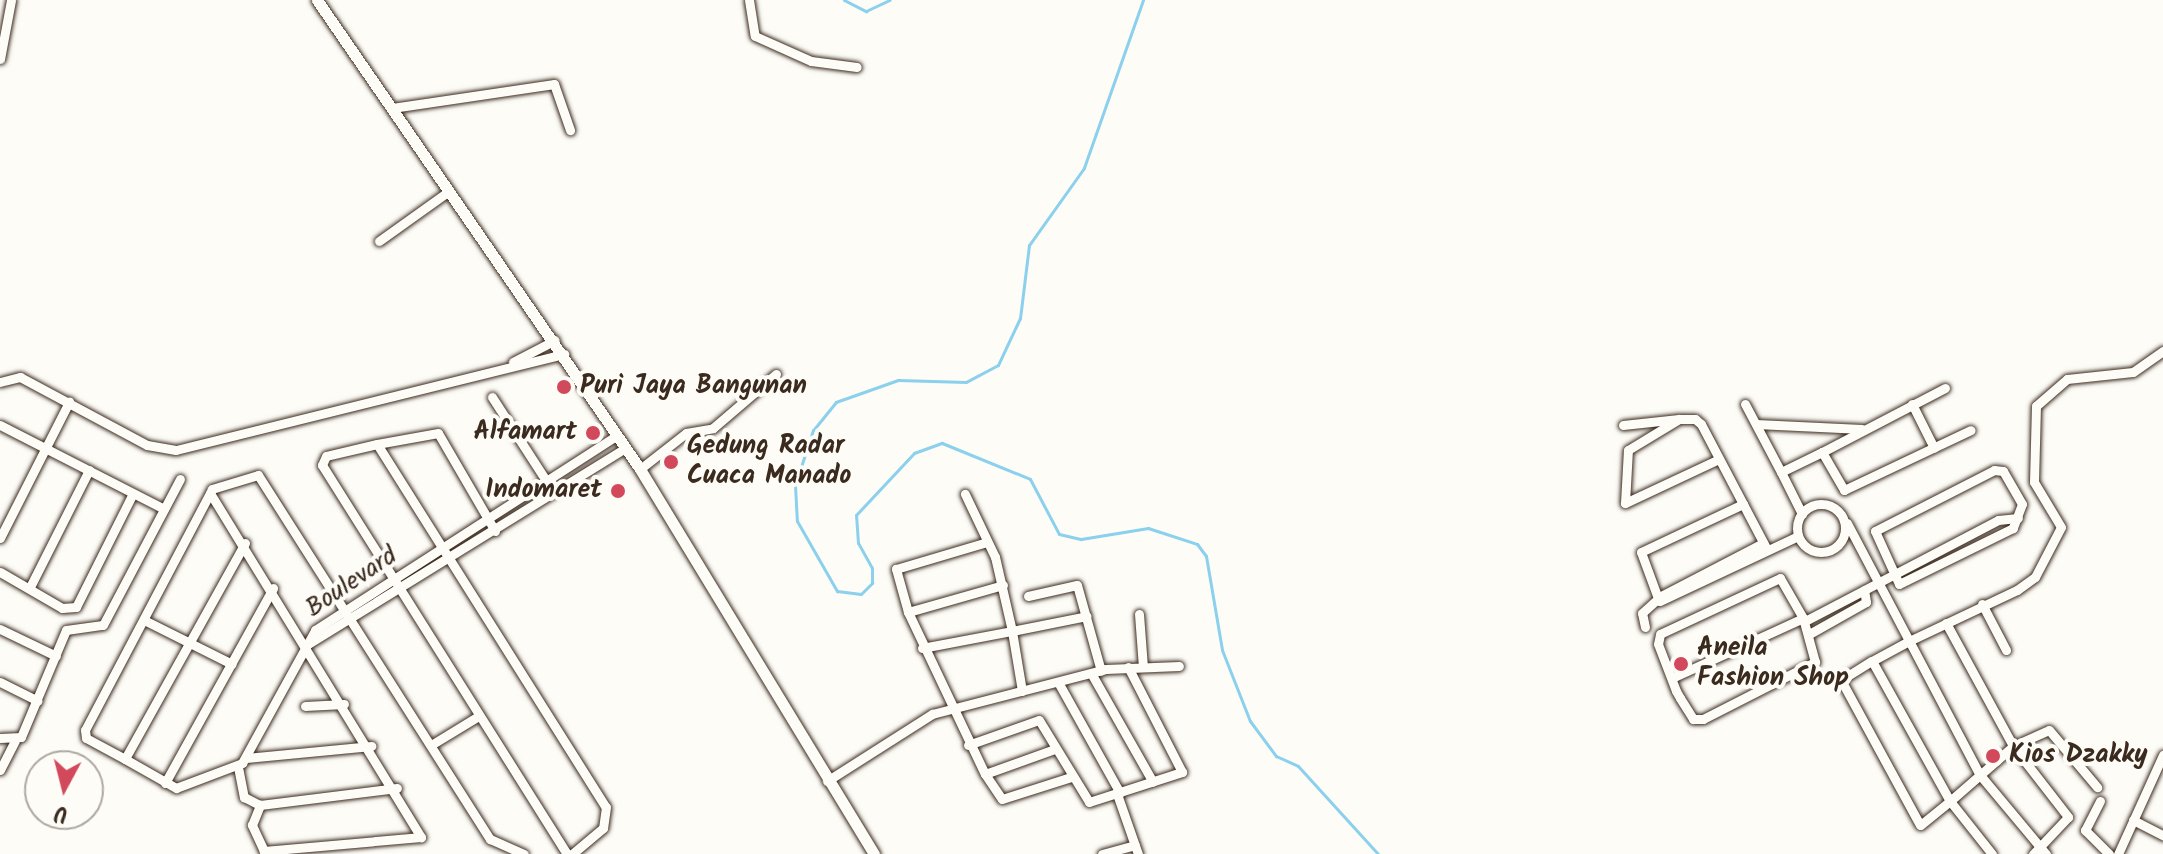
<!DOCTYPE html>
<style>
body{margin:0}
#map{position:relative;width:2163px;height:854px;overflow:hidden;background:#fdfcf7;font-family:Kalam,sans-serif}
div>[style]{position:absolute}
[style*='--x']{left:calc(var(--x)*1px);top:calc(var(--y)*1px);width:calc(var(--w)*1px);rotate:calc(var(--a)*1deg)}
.stream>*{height:3px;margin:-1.5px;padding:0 1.5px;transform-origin:1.5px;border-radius:1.5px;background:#8bd0ec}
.roads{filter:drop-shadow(0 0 2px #3b2a1e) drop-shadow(0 0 2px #3b2a1e)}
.minor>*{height:9px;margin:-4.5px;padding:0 4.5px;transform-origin:4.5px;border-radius:4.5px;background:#fdfcf7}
.minor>.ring{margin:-4.5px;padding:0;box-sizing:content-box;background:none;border:9px solid #fdfcf7;border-radius:50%}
.tertiary>*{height:11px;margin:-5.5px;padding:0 5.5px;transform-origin:5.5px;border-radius:5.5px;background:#fdfcf7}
.dots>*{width:22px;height:22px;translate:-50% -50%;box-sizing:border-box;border:4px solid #fdfcf7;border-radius:50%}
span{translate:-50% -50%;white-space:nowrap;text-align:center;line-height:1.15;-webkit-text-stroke:8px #fdfcf7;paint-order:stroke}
.poi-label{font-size:26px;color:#3b2a1e;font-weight:700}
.left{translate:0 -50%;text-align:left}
.right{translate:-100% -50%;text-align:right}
.street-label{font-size:26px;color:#3b2a1e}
.north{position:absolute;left:24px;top:750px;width:80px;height:80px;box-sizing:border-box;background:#fdfcf7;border:2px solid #afa8a0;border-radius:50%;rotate:187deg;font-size:22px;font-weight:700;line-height:32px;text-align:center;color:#3b2a1e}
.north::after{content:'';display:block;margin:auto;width:28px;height:36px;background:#d1495b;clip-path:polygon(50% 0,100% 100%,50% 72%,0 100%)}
</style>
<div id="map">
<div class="stream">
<div style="--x:844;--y:0;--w:25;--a:27"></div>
<div style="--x:866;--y:11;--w:26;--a:-25"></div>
<div style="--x:1143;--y:0;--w:178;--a:109.4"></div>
<div style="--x:1084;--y:168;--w:95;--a:125.5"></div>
<div style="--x:1029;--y:245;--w:74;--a:97"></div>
<div style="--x:1020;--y:318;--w:52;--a:115.1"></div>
<div style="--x:998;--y:365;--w:36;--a:152"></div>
<div style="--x:966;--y:382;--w:68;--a:-178.3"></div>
<div style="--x:898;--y:380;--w:66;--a:160.5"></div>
<div style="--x:836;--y:402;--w:36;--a:129"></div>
<div style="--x:813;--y:430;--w:58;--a:108.1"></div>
<div style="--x:795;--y:485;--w:36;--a:87"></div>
<div style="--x:797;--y:521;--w:81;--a:60.3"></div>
<div style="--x:837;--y:591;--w:24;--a:7"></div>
<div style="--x:861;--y:594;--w:16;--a:-45"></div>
<div style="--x:872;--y:583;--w:15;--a:-90"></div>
<div style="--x:872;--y:568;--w:29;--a:-119"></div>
<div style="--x:858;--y:543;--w:28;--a:-94"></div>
<div style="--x:856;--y:515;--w:85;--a:-46.9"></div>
<div style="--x:914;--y:453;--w:30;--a:-20"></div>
<div style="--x:942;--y:443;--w:95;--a:22.2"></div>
<div style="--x:1030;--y:479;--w:62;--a:62.2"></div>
<div style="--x:1059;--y:534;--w:23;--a:13"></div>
<div style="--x:1081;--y:539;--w:68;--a:-9.3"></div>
<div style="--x:1148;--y:528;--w:52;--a:18.1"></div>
<div style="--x:1197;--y:544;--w:15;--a:53"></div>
<div style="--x:1206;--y:556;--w:95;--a:80.3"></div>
<div style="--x:1222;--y:650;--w:76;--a:68.5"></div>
<div style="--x:1250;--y:721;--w:44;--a:53.4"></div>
<div style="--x:1276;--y:756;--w:24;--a:24"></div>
<div style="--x:1298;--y:766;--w:119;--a:47.7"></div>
</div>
<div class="roads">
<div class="minor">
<div style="--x:749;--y:0;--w:36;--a:81"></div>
<div style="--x:755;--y:36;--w:61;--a:24.1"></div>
<div style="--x:811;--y:61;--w:46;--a:7.4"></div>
<div style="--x:0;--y:59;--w:60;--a:-79.4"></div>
<div style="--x:392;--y:108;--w:164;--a:-8.4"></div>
<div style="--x:554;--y:84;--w:49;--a:70.8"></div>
<div style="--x:379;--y:241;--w:86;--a:-35.5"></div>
<div style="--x:513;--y:362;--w:47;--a:-27.6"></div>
<div style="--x:0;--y:382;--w:21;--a:-14"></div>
<div style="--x:20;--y:377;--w:144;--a:28.2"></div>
<div style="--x:147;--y:445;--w:29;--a:10"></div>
<div style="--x:176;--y:450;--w:400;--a:-13.9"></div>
<div style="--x:1945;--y:388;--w:139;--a:152.5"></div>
<div style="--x:1822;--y:452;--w:44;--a:59.9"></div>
<div style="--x:1844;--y:490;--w:140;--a:-25.3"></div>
<div style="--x:492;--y:397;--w:105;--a:57.1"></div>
<div style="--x:1745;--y:404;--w:77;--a:62.1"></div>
<div style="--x:1781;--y:472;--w:46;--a:-26"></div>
<div style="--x:1912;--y:404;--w:49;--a:63.4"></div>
<div style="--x:1756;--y:424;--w:106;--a:2.7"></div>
<div style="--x:0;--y:425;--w:184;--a:27.1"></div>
<div style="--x:1623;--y:425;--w:56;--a:-6.1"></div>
<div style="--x:377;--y:444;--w:52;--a:166.8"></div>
<div style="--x:326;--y:456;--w:10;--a:114"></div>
<div style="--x:322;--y:465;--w:460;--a:57.8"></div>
<div style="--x:1719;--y:459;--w:104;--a:154.9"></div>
<div style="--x:1625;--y:503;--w:53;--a:-86.8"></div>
<div style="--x:1628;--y:450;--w:60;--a:-31.3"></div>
<div style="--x:1679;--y:419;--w:16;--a:0"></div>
<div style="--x:1695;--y:419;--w:8;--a:40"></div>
<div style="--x:1701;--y:424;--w:140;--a:62.3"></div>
<div style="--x:640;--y:469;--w:58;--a:-38"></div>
<div style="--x:686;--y:433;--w:27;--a:-10"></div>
<div style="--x:713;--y:428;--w:83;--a:-40.6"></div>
<div style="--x:1994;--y:470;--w:9;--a:6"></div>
<div style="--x:2003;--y:471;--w:38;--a:60"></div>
<div style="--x:2022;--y:504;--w:26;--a:111"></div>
<div style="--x:2013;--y:528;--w:127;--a:153.8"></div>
<div style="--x:1899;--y:584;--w:58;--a:-114.4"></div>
<div style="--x:1875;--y:531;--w:134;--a:-27.1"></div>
<div style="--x:1781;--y:472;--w:47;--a:63.4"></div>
<div style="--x:210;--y:493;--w:404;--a:58.5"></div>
<div style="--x:421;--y:837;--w:158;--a:174.9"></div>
<div style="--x:264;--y:851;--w:29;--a:-115"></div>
<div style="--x:252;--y:825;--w:22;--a:-68"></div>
<div class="ring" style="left:1797px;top:504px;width:39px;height:39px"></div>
<div style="--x:1847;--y:523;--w:285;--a:62.2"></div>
<div style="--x:1980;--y:775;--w:103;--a:50.1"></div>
<div style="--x:495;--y:531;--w:113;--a:-120.2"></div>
<div style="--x:438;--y:433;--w:62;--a:169.8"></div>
<div style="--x:377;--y:444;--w:429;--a:57.8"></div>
<div style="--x:606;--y:807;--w:21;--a:98"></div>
<div style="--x:603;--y:828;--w:40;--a:140"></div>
<div style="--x:0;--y:538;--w:153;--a:-63.1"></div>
<div style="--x:245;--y:543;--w:247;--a:119.1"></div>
<div style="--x:125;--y:759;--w:59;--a:29.6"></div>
<div style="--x:176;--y:788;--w:71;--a:-20.7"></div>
<div style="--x:242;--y:763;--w:152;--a:-61.2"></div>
<div style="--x:315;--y:630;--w:358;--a:-32.8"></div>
<div style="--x:0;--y:572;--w:72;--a:30.1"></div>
<div style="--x:62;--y:608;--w:14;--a:-4"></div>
<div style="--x:76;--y:607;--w:127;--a:-63.4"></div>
<div style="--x:1003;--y:585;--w:99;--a:164.1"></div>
<div style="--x:908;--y:612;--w:179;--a:64.6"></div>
<div style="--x:985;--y:774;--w:74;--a:-19.7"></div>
<div style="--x:30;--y:587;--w:131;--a:-63.2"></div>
<div style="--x:1028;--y:596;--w:50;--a:-12.7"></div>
<div style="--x:1077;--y:585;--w:89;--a:74.4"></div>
<div style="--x:1659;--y:601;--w:52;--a:-110.2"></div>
<div style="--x:1641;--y:552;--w:113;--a:-25.2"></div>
<div style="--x:1660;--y:601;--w:150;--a:-25.2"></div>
<div style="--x:1982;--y:604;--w:52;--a:62.4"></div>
<div style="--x:908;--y:612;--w:45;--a:-105.6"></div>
<div style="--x:896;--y:569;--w:95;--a:-16.5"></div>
<div style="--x:1139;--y:614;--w:53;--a:85.7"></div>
<div style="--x:144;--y:620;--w:98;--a:26.6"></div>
<div style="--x:1805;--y:621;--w:218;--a:-27.6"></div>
<div style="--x:1998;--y:520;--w:20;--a:-6"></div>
<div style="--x:1946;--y:623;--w:140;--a:61.4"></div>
<div style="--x:2013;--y:746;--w:90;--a:52.2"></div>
<div style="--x:2068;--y:817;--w:51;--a:133.4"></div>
<div style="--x:1645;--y:627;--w:14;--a:-102"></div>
<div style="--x:1642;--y:613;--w:25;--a:-42"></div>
<div style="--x:1661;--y:596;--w:115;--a:-27.5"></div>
<div style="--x:0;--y:629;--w:62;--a:25.7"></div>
<div style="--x:1811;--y:633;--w:63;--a:-29.4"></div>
<div style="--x:1866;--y:602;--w:12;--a:-99"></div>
<div style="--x:308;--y:644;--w:373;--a:-31.7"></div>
<div style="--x:922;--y:648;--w:92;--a:-10.7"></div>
<div style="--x:1012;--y:631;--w:76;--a:-102.9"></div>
<div style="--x:995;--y:557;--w:70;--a:-115.5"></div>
<div style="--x:1872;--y:661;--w:160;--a:60.9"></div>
<div style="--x:1950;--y:801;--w:38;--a:141"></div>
<div style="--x:1920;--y:825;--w:165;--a:-118.6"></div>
<div style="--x:1841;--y:680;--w:36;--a:-32"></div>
<div style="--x:1872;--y:661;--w:42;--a:-28.4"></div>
<div style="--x:1909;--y:641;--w:119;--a:-25.3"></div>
<div style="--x:2017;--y:590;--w:22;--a:-36"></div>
<div style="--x:2035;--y:577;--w:56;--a:-62.5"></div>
<div style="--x:2061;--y:527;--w:52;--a:-121"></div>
<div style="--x:2034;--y:482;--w:76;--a:-88.5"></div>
<div style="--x:2036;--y:406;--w:41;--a:-41.1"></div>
<div style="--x:2067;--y:379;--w:66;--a:-6.1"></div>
<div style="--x:2133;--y:372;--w:37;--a:-35"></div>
<div style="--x:1091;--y:673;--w:125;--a:60.4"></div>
<div style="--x:1672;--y:678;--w:144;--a:-24.6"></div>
<div style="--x:1803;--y:618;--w:46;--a:-119.9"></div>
<div style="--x:1780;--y:578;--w:132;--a:155"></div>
<div style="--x:1660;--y:634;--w:10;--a:101"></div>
<div style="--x:1658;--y:644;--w:50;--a:69"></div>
<div style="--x:1676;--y:691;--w:8;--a:60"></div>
<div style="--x:1680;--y:698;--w:25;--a:58"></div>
<div style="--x:1693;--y:719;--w:10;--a:0"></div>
<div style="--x:1703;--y:719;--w:126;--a:-27"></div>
<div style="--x:1815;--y:662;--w:46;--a:-105.3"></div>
<div style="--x:0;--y:682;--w:42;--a:26.6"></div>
<div style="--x:1058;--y:682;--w:127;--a:60.8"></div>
<div style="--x:1022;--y:691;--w:61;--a:-99.5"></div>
<div style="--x:1012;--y:631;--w:76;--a:-11.3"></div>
<div style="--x:305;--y:706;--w:39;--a:-3"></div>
<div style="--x:0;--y:738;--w:21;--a:-3"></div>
<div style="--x:21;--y:737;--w:116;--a:-67.2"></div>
<div style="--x:66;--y:630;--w:37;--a:-8"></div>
<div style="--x:103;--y:625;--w:165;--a:-62.2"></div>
<div style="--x:431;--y:745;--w:54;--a:-31.3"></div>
<div style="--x:968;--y:745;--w:75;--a:-19.4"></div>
<div style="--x:1039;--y:720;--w:96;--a:58.6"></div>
<div style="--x:1089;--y:802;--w:98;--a:-17.9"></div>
<div style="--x:1182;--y:772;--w:118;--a:-117.2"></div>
<div style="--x:246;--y:758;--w:126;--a:-5.5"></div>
<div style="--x:125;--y:759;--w:44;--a:-151.7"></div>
<div style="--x:86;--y:738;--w:8;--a:-97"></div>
<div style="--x:85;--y:730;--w:272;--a:-62.2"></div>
<div style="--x:212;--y:489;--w:48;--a:-16.9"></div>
<div style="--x:258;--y:475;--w:432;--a:57.5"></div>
<div style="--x:490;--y:839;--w:37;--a:24"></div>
<div style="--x:238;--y:767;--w:31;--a:79"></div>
<div style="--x:244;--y:797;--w:18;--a:27"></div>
<div style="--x:260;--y:805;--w:138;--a:-7.1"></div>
<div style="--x:0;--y:770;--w:33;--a:-63"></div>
<div style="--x:985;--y:774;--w:30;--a:56"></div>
<div style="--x:1002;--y:799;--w:72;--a:-17.7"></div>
<div style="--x:827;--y:781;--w:125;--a:-32.5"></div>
<div style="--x:932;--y:714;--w:180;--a:-14.5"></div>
<div style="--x:1106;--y:669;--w:73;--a:-2.4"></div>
<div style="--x:165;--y:783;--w:223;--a:-61"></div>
<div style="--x:1117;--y:794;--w:64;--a:70.7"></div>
<div style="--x:2100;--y:801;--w:33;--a:117"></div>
<div style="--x:2085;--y:830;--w:34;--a:45"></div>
<div style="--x:2133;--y:820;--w:34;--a:27"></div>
<div style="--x:1102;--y:854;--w:34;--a:-15"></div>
<div style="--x:1992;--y:854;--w:68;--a:-128.4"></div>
<div style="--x:1950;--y:801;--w:84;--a:-41.1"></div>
<div style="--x:2013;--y:746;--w:39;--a:-24"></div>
<div style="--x:2049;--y:730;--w:75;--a:49.9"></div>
<div style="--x:2118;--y:854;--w:109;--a:-65.6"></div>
</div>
<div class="tertiary">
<div style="--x:317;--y:0;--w:569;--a:55.44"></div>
<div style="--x:640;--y:469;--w:451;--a:58.7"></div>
</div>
</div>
<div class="dots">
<div style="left:564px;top:387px;background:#d1495b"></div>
<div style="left:593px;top:433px;background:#d1495b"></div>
<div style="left:671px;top:462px;background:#d1495b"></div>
<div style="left:618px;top:491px;background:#d1495b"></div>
<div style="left:1681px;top:664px;background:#d1495b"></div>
<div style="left:1993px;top:756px;background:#d1495b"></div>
</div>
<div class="poi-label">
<span class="left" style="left:580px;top:387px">Puri Jaya Bangunan</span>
<span class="right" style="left:577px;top:433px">Alfamart</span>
<span class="left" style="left:687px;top:462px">Gedung Radar<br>Cuaca Manado</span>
<span class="right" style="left:602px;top:491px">Indomaret</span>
<span class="left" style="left:1697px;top:664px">Aneila<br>Fashion Shop</span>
<span class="left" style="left:2009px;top:756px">Kios Dzakky</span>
</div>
<div class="street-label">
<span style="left:352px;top:583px;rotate:-34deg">Boulevard</span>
</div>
<div class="north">U</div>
</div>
